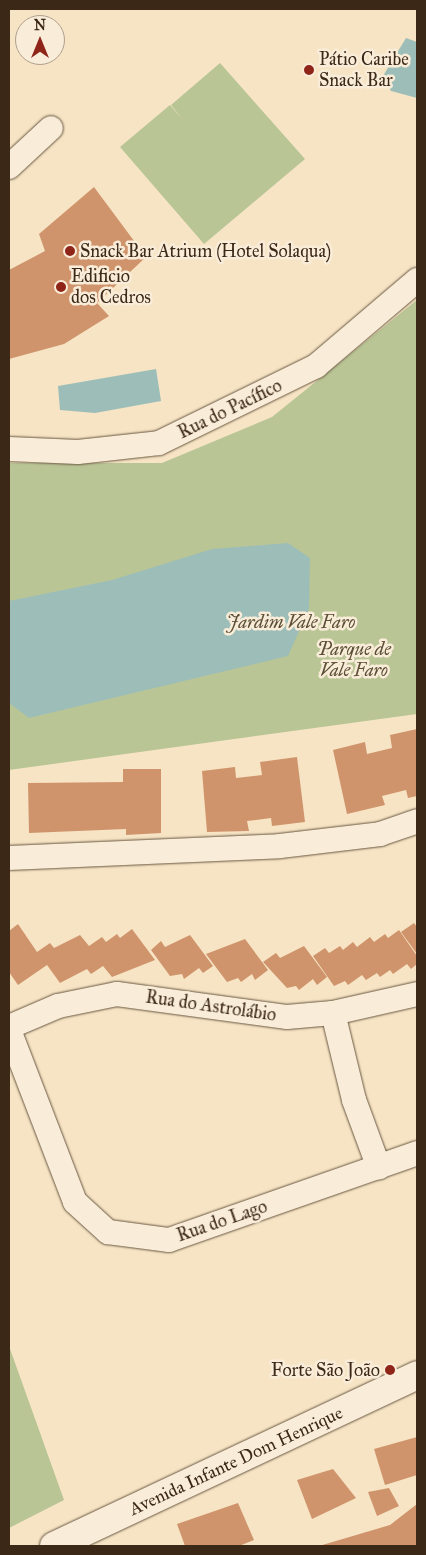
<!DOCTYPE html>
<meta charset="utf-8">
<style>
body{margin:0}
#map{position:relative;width:426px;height:1555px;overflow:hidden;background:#f6e4c4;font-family:"IM FELL Great Primer",serif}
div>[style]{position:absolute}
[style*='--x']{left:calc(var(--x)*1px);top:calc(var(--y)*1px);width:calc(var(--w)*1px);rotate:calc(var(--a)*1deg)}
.green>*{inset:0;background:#bac596}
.water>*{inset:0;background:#9dbeb8}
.building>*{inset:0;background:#d0946c}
.roads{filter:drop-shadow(0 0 1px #6a5742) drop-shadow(0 0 1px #6a5742)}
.street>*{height:24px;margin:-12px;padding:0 12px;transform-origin:12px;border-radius:12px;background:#f9edd9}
.secondary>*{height:28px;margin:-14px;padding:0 14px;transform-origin:14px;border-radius:14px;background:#f9edd9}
.dots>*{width:14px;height:14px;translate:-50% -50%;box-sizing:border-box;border:2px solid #f9edd9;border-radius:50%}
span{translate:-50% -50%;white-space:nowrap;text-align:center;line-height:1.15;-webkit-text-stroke:5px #f9edd9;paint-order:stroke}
.poi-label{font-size:18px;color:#3c2816}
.left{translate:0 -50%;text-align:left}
.right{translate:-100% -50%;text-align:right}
.street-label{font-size:18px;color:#3c2816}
.park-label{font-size:18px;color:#5c4f36;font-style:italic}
.frame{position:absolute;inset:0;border:10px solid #3c2816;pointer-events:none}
.north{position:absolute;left:15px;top:15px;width:50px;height:50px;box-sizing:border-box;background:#f9edd9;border:1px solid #ad9e8b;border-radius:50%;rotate:0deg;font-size:14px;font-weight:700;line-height:20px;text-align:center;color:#3c2816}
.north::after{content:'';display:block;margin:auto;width:18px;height:22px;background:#8f2418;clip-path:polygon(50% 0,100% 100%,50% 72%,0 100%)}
</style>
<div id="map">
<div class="green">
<div style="clip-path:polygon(220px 63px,305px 159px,204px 244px,120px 147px,170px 105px,183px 120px,171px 105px)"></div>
<div style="clip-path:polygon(417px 300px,417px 714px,9px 770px,9px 463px,162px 463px,272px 417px)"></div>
<div style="clip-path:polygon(9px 1346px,64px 1500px,9px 1528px)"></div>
</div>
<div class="water">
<div style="clip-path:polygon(406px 38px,417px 42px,417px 98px,391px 91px,383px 76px)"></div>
<div style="clip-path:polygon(156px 369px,161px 401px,95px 413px,60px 410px,58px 386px)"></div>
<div style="clip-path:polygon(288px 543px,310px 558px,309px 609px,288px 656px,29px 718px,9px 703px,9px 601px,112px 580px,212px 549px)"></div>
</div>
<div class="building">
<div style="clip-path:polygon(94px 187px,146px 257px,97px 303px,109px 316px,64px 344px,9px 359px,9px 270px,45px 251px,39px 234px)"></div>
<div style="clip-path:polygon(417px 729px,417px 796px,408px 798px,406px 790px,382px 796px,385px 805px,347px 814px,333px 750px,365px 742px,367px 754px,392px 748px,390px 735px)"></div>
<div style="clip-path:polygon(297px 757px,305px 822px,272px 826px,271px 818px,247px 821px,249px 831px,207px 832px,202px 771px,235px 767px,236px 778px,262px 775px,260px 762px)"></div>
<div style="clip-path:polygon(123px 769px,161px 769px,161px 833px,126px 835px,126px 829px,29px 833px,28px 783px,123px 782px)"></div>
<div style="clip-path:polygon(414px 923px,417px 927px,417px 954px,401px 932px)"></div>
<div style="clip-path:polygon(18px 924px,37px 952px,50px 943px,54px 948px,80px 935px,89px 946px,102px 937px,106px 942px,117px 934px,120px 938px,132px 929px,155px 960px,112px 977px,103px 966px,91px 974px,87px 969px,60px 983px,47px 965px,18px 985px,9px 972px,9px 931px)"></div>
<div style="clip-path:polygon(399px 930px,417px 956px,417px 964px,411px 969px,407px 964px,393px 974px,390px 970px,380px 977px,377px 973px,366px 980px,362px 975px,348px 985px,345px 981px,334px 986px,313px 956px,325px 948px,329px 953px,340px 946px,343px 950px,353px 942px,357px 947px,370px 937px,374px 942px,385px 934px,388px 938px)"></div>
<div style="clip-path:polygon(190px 935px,213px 966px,203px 973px,199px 968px,184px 979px,182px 974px,170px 976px,151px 950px,161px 941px,165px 947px)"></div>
<div style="clip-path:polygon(245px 939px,268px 970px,255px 980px,252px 974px,241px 982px,238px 978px,227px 982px,206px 954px)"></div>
<div style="clip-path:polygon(304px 946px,327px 977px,317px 985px,313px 979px,299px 990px,296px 986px,287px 988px,263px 962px,276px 953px,280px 958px)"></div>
<div style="clip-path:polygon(417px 1437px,417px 1475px,385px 1485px,374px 1449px)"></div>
<div style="clip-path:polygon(333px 1469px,356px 1498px,312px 1519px,297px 1480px)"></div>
<div style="clip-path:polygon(389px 1488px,399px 1506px,377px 1516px,368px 1492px)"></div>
<div style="clip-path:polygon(238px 1503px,254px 1540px,239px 1546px,185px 1546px,177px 1524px)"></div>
<div style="clip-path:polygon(417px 1504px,417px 1546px,319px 1546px,390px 1525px)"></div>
</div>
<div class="roads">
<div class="street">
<div style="--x:9;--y:167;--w:57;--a:-42.9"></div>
<div style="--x:9;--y:449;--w:69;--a:2.5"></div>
<div style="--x:78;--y:452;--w:81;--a:-6.3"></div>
<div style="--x:159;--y:443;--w:175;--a:-26.1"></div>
<div style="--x:316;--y:366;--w:133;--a:-40.4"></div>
<div style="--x:9;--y:858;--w:271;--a:-2.5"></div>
<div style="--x:280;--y:846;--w:101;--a:-6.8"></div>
<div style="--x:380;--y:834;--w:39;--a:-19"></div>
<div style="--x:333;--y:1013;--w:89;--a:76.4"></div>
<div style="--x:354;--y:1100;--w:72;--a:69.8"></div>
<div style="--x:9;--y:1027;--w:53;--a:-23.2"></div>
<div style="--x:58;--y:1006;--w:60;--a:-11.5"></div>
<div style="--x:117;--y:994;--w:172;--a:7.7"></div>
<div style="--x:287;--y:1017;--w:46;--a:-5"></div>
<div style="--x:333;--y:1013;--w:86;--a:-12.7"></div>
<div style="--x:9;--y:1030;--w:184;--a:69"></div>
<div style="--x:75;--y:1202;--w:45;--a:42.3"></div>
<div style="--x:108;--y:1232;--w:62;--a:7.5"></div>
<div style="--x:169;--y:1240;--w:263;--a:-19.3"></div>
</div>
<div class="secondary">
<div style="--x:54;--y:1546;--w:401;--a:-25.2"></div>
</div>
</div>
<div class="dots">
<div style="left:309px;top:70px;background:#8f2418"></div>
<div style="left:70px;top:251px;background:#8f2418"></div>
<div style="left:61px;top:287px;background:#8f2418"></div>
<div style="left:390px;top:1370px;background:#8f2418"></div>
</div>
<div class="poi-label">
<span class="left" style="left:319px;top:70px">Pátio Caribe<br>Snack Bar</span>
<span class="left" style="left:80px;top:251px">Snack Bar Atrium (Hotel Solaqua)</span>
<span class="left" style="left:71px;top:287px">Edificio<br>dos Cedros</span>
<span class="right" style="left:380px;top:1370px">Forte São João</span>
</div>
<div class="street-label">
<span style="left:230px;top:409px;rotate:-26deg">Rua do Pacífico</span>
<span style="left:211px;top:1006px;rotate:8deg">Rua do Astrolábio</span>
<span style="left:222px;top:1221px;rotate:-19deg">Rua do Lago</span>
<span style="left:236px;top:1461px;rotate:-25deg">Avenida Infante Dom Henrique</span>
</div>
<div class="park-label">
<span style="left:291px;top:622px">Jardim Vale Faro</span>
<span style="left:354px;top:660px">Parque de<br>Vale Faro</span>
</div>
<div class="frame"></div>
<div class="north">N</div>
</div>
